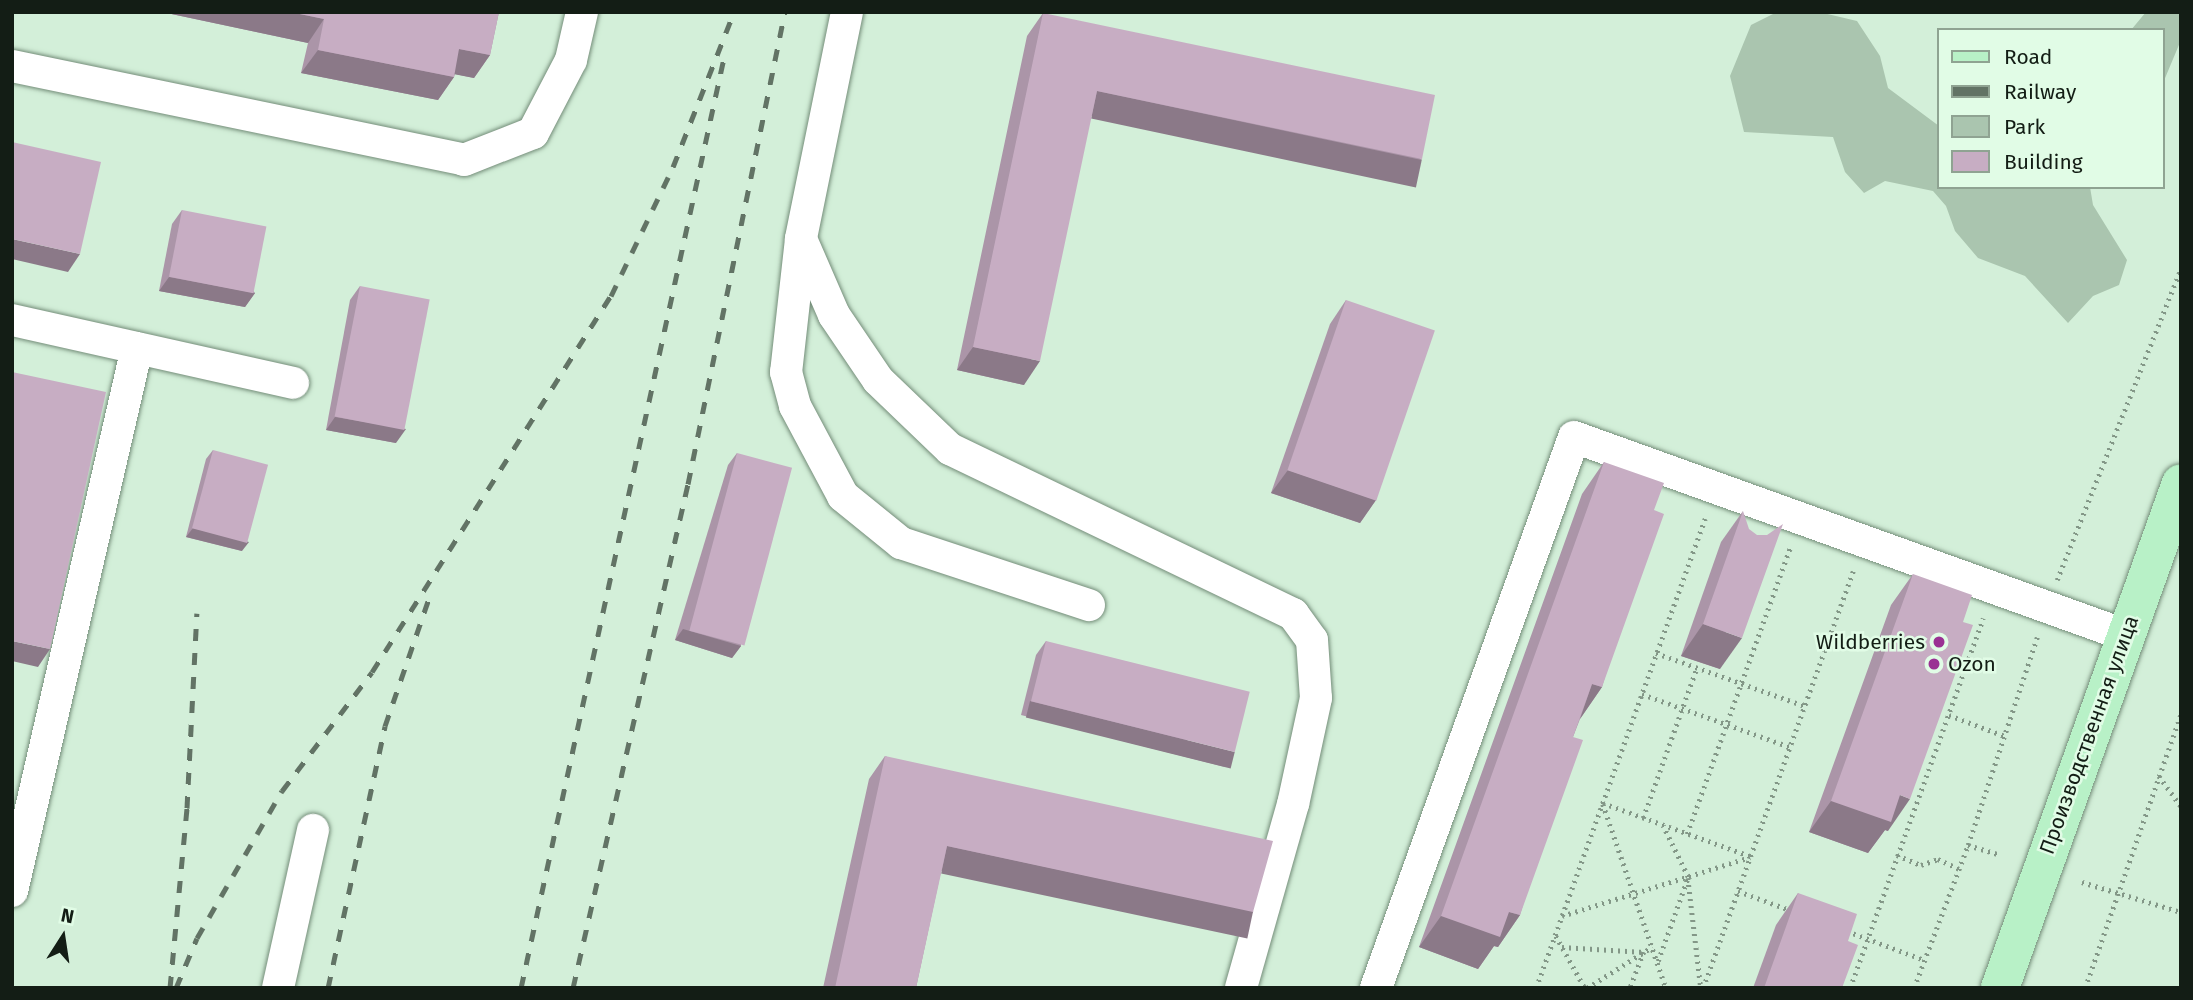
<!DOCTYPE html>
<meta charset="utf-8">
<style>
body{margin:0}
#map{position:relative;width:2193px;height:1000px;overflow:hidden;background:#d3efd9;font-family:"Fira Sans",sans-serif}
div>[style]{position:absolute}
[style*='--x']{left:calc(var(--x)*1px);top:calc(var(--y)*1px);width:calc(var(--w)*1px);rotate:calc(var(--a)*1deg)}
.green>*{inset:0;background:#aac5af}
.path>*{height:4.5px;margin-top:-2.25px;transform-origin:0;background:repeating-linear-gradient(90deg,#839787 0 2px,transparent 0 7px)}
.roads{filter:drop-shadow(0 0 2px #748d79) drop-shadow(0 0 2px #748d79)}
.minor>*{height:32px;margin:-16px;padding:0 16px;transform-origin:16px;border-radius:16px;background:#fff}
.major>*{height:38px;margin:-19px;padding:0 19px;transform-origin:19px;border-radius:19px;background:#b8f1c7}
.rail>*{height:5px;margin-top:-2.5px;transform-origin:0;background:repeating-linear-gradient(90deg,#627365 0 12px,transparent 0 24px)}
.wall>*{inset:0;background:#ab95a8}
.shaded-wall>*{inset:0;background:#8b7988;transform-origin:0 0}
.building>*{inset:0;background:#c7adc3;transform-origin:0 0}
.dots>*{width:19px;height:19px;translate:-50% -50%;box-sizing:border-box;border:4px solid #e1fce6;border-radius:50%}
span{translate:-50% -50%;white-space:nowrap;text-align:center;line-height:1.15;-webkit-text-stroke:5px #e1fce6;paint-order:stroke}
.poi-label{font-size:21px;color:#131d15}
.right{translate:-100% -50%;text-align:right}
.left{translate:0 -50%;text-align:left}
.street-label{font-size:21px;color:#131d15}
.frame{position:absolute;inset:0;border:14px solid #131d15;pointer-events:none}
.legend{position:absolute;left:1937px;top:28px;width:228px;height:161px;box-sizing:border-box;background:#e1fce6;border:2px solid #8fa392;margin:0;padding:9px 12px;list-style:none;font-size:21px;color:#131d15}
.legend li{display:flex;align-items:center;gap:14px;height:35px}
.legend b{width:35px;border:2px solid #8fa392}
.north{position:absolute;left:28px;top:902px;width:70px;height:70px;-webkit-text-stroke:5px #e1fce6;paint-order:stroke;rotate:12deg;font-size:19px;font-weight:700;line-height:28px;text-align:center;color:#131d15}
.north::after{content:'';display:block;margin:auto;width:24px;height:32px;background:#131d15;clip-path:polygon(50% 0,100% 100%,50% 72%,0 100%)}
</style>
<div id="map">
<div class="green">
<div style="clip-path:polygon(1777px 12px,1819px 12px,1857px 21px,1880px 56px,1888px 88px,1939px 126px,1939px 187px,2090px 187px,2093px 205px,2127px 260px,2119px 285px,2093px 296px,2068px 323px,2025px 276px,1978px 258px,1955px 231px,1946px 206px,1933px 191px,1885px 181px,1864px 193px,1845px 172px,1833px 137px,1744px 132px,1730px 76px,1751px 25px)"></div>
<div style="clip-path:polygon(2146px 12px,2181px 12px,2181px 40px,2163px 83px,2163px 30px,2131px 30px)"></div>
</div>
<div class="path">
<div style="--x:2057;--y:580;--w:336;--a:-68.3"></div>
<div style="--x:1656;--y:653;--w:158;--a:19.6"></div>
<div style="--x:1642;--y:694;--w:157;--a:19.7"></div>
<div style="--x:1949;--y:715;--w:60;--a:20.6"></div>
<div style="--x:2159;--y:776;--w:37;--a:54"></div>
<div style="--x:1603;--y:803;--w:156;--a:19.8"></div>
<div style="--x:1603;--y:804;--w:194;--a:71.1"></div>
<div style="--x:1643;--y:818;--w:160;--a:-70.3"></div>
<div style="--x:1687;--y:834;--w:304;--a:-70.2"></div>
<div style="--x:1968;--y:845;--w:34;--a:17"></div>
<div style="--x:1897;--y:855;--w:26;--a:23"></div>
<div style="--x:1921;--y:865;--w:18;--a:-19"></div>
<div style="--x:1938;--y:859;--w:23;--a:25"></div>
<div style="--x:1688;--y:878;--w:111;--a:83.3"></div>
<div style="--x:2082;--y:882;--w:103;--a:16.9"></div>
<div style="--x:1738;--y:891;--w:55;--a:20.1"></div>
<div style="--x:1562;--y:916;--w:197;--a:-17.4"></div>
<div style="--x:1847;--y:931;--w:80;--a:20.5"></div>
<div style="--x:1556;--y:936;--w:60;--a:60.9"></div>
<div style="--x:1562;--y:947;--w:82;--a:3.5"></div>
<div style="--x:1644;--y:952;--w:39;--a:111"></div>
<div style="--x:1658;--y:961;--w:89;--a:-70.3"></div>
<div style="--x:1688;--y:877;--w:57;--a:-116.1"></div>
<div style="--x:1536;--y:988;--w:499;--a:-70.2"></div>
<div style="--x:1587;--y:988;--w:77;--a:-32.2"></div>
<div style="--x:1703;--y:988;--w:443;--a:-70.2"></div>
<div style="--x:1850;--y:988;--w:393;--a:-70.2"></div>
<div style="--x:1914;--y:988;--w:153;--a:-69.3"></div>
<div style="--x:1968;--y:845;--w:219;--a:-71.6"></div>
<div style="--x:2085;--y:988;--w:290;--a:-70.7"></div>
</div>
<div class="roads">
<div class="minor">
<div style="--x:847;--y:12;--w:232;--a:101.5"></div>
<div style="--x:801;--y:239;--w:134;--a:96.4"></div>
<div style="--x:786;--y:372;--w:35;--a:75"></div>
<div style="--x:795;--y:406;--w:102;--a:61.9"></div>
<div style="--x:843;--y:496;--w:75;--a:39"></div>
<div style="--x:901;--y:543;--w:198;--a:18.3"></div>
<div style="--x:12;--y:66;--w:462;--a:11.7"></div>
<div style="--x:464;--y:160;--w:74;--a:-21.4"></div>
<div style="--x:533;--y:133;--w:82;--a:-62.5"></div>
<div style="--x:571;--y:60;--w:49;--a:-77.1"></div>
<div style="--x:801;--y:239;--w:83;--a:66.5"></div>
<div style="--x:834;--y:315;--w:78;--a:55.9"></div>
<div style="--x:878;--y:380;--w:100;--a:43.8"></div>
<div style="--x:950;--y:449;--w:381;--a:25.7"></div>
<div style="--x:1293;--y:614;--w:32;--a:54"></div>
<div style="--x:1312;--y:640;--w:58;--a:86.1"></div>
<div style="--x:1316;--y:698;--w:108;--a:102.2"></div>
<div style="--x:1293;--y:804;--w:191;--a:105.8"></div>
<div style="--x:12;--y:320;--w:288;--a:12.6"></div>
<div style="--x:12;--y:891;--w:557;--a:-77.04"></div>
<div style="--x:278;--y:988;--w:162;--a:-77.5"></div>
<div style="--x:1376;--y:988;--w:585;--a:-70.23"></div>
<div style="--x:1574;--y:437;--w:585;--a:19.77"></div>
</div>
<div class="major">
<div style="--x:2000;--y:988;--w:536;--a:-70.28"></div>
</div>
</div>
<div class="rail">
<div style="--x:170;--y:988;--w:181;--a:-84.6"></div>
<div style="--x:187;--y:808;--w:195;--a:-87.1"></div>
<div style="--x:176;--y:988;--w:54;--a:-67.2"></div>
<div style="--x:197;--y:938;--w:170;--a:-60"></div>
<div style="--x:282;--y:791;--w:149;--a:-52.9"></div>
<div style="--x:372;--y:672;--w:446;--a:-57.6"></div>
<div style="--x:611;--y:296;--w:143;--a:-64.3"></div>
<div style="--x:673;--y:167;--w:161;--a:-68.5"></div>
<div style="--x:328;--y:988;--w:268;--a:-77.7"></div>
<div style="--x:385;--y:726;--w:135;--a:-71"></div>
<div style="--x:521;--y:988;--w:957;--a:-77.69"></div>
<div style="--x:573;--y:988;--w:517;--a:-77.15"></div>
<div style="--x:688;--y:484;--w:482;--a:-78.4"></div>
</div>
<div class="wall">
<div style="clip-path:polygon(162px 12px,499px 12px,490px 55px,474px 78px,455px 74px,454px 77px,438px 100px,301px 73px,308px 43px)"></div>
<div style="clip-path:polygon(1043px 13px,1422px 159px,1405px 182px,1091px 116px,1024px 385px,957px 370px,1027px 36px)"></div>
<div style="clip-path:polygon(182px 210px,255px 293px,245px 307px,159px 291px,172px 224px)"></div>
<div style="clip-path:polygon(360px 286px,396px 443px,326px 430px,350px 300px)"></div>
<div style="clip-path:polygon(1346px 300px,1376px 500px,1360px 523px,1271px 493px,1330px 324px)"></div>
<div style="clip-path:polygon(213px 450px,242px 551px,186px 537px,206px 459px)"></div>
<div style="clip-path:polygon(737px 453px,741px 646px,732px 658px,675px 640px,728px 465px)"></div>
<div style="clip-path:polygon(1604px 462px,1654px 510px,1602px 687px,1580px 719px,1573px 737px,1520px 915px,1498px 947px,1494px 946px,1478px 969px,1419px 947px,1582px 494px)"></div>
<div style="clip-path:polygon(1743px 511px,1720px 669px,1681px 656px,1721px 542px)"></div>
<div style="clip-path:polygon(1913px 574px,1888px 831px,1885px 830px,1868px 853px,1809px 832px,1891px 605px)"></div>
<div style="clip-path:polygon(1046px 641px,1225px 767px,1021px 715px,1036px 655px)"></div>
<div style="clip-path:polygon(885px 756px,1253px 912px,1237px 935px,941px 871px,916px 988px,823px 988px,869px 779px)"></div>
<div style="clip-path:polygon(1798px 893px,1848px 941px,1842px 988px,1753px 988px,1776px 925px)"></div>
</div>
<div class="shaded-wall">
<div style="clip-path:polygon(162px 12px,290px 12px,324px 19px,308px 43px)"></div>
<div style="clip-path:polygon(459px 49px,490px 55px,474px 78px,443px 72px)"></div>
<div style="clip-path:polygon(318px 50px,454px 77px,438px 100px,301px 73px)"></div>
<div style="left:1097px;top:91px;width:332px;height:28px;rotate:12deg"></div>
<div style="clip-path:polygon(12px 239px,80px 254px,68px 272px,12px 259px)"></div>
<div style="clip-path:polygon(169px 277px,255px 293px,245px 307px,159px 291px)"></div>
<div style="clip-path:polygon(973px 347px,1040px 361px,1024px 385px,957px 370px)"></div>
<div style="clip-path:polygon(335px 417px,406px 429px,396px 443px,326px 430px)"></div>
<div style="clip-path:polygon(1288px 470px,1376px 500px,1360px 523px,1271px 493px)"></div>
<div style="clip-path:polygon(193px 528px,249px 542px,242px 551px,186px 537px)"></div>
<div style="clip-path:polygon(1703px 624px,1742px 638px,1720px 669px,1681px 656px)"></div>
<div style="clip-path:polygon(683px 629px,741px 646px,732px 658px,675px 640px)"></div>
<div style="clip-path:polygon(12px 641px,50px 649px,38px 667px,12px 661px)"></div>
<div style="clip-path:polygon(1592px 684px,1602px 687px,1580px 719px)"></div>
<div style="left:1030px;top:701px;width:211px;height:17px;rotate:14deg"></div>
<div style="clip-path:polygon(1900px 795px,1910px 799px,1888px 831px,1885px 830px,1868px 853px,1809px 832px,1831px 801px)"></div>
<div style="left:947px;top:846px;width:313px;height:28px;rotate:12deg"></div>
<div style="clip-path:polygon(1509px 912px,1520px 915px,1498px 947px,1494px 946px,1478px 969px,1419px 947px,1441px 916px)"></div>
</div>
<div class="building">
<div style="clip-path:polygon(290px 12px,499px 12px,490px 55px,459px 49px,454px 77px,318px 50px,324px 19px)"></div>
<div style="clip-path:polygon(1043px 13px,1435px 95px,1422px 159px,1097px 91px,1040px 361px,973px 347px)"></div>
<div style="clip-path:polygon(12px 142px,101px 162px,80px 254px,12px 239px)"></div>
<div style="left:182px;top:210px;width:86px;height:68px;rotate:11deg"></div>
<div style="left:360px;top:286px;width:71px;height:133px;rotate:11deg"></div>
<div style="left:1346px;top:300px;width:94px;height:180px;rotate:19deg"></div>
<div style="clip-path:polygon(12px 372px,106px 392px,50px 649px,12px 641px)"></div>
<div style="left:213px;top:450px;width:57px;height:81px;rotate:15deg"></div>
<div style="left:737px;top:453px;width:57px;height:184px;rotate:15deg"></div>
<div style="clip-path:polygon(1604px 462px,1664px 483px,1654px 510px,1664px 514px,1602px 687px,1592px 684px,1573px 737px,1583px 740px,1520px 915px,1509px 912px,1500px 937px,1441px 916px)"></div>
<div style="clip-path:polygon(1743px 511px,1749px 529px,1757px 535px,1767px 535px,1783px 524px,1742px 638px,1703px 624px)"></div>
<div style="clip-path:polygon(1913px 574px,1972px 595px,1963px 622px,1973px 625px,1910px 799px,1900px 795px,1891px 822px,1831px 801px)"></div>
<div style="left:1046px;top:641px;width:210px;height:62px;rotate:14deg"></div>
<div style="clip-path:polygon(885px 756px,1273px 841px,1253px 912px,947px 846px,916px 988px,835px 988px)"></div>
<div style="clip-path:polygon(1798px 893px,1857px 914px,1848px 941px,1858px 945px,1842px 988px,1764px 988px)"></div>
</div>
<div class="dots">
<div style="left:1939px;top:642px;background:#9a3193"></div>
<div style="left:1934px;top:664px;background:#9a3193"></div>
</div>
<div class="poi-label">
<span class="right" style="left:1925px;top:642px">Wildberries</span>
<span class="left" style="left:1948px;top:664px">Ozon</span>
</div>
<div class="street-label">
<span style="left:2089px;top:735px;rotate:-70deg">Производственная улица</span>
</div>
<div class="frame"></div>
<ul class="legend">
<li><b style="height:9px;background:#b8f1c7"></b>Road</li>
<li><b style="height:9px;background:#627365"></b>Railway</li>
<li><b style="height:19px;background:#aac5af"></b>Park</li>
<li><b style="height:19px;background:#c7adc3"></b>Building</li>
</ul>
<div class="north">N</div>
</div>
